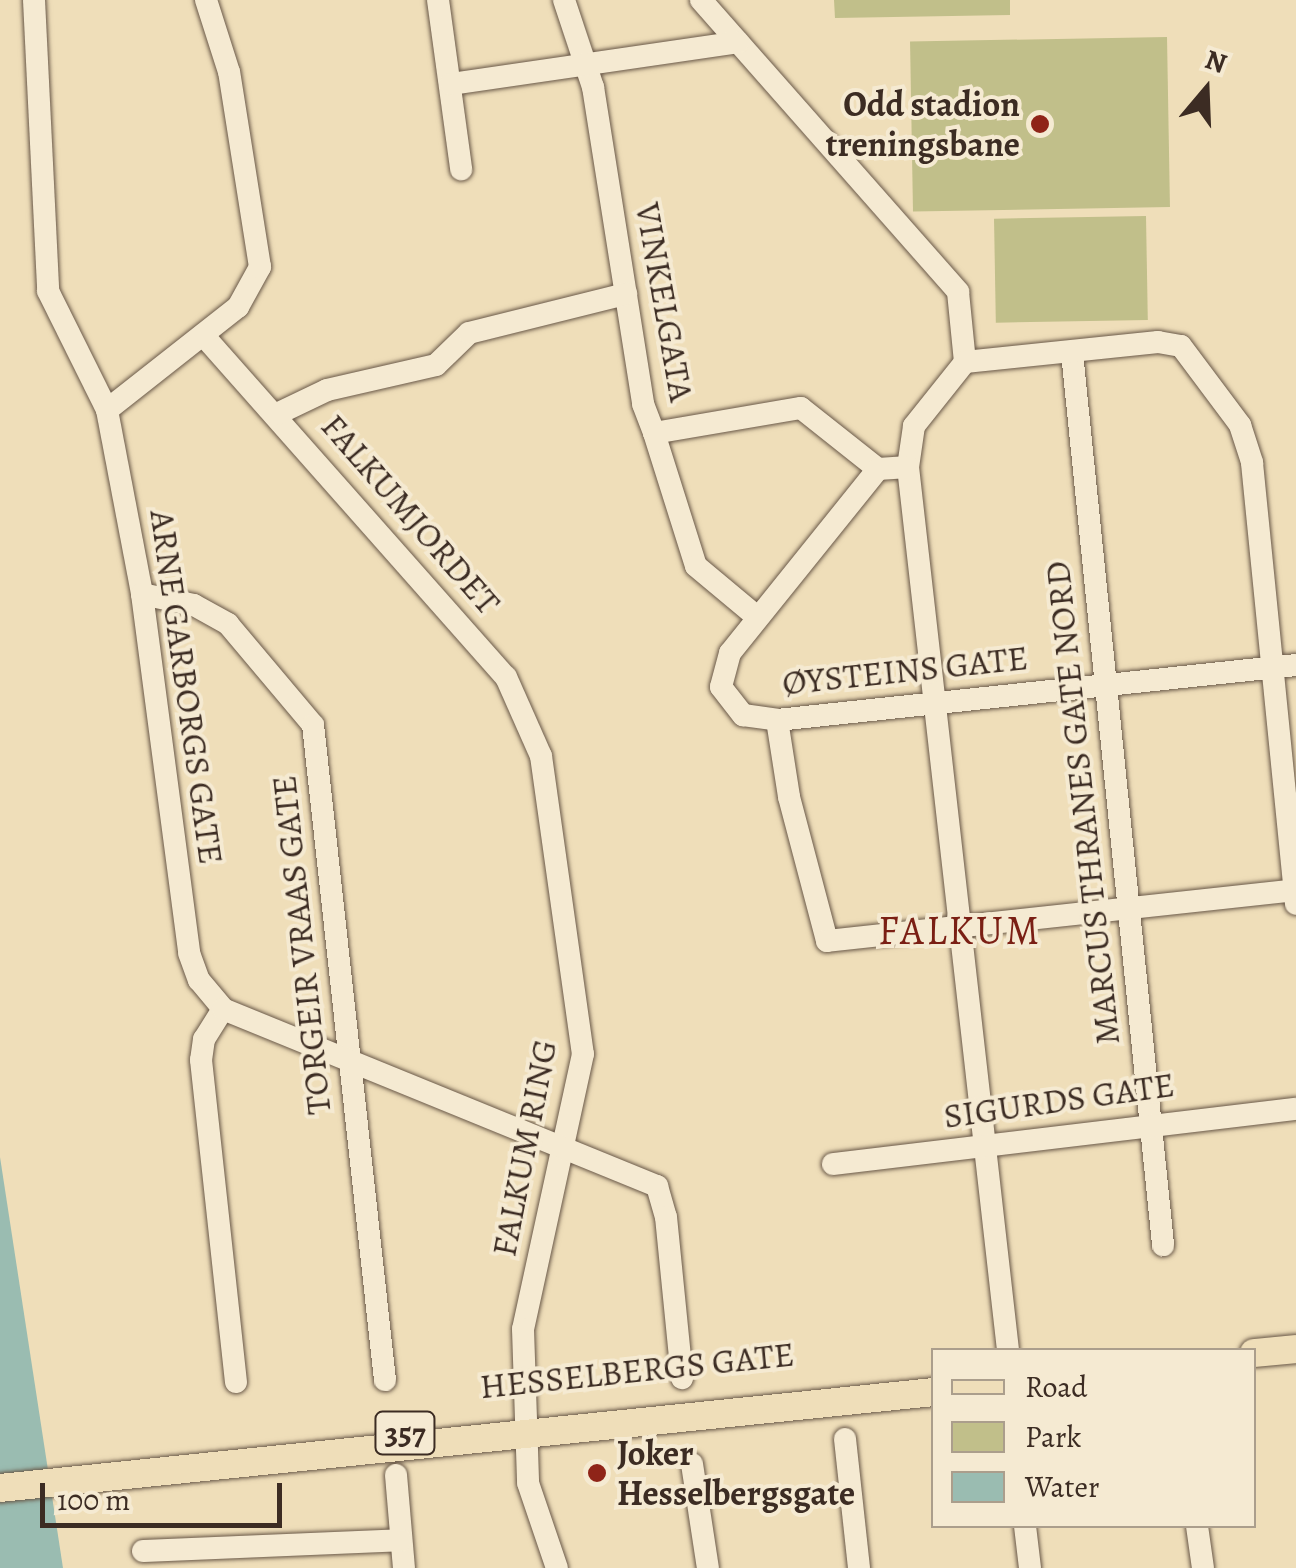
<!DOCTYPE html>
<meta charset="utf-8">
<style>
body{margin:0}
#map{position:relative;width:1296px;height:1568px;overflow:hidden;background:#efdeb9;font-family:Alegreya,serif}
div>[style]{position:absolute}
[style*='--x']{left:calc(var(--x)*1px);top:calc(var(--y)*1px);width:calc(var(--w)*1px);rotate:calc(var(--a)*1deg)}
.green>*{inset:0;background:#c1bf8a;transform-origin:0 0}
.water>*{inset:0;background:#9abcb1}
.roads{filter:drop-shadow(0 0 2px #695848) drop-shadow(0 0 2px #695848)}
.minor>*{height:22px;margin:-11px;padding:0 11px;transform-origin:11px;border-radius:11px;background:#f5ead2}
.major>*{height:28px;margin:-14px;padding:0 14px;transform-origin:14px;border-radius:14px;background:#efdeb9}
.dots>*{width:28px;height:28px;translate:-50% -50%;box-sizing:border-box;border:5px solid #f5ead2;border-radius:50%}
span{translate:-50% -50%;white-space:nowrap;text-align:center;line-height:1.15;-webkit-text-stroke:8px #f5ead2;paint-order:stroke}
.shield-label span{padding:2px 8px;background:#f5ead2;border:2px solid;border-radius:8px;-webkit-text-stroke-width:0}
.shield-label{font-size:32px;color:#3c2c23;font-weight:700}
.poi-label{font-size:35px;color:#3c2c23;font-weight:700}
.right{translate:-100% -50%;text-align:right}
.left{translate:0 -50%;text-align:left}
.street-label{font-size:35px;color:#3c2c23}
.quarter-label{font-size:40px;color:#7a1f14;letter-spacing:2.5px}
.legend{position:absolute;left:931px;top:1348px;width:325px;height:180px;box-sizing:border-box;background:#f5ead2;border:2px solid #ab9e8c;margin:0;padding:12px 18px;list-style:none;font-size:30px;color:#3c2c23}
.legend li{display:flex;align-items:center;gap:20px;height:50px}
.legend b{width:50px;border:2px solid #ab9e8c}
.north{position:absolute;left:1156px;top:40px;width:100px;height:100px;-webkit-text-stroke:8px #f5ead2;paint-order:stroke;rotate:19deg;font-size:28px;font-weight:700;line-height:40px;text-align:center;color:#3c2c23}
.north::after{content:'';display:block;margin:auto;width:35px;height:45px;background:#3c2c23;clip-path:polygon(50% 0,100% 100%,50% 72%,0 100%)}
.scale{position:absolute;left:40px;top:1483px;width:242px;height:45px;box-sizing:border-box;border:5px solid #3c2c23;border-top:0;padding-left:12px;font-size:30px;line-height:35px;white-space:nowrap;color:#3c2c23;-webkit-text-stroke:8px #f5ead2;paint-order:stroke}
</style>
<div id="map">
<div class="green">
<div style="clip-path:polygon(834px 0,1010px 0,1010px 15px,835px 18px)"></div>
<div style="left:1167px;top:37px;width:170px;height:257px;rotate:89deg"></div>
<div style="left:1146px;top:216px;width:104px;height:152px;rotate:89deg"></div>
</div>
<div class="water">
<div style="clip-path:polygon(0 1157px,63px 1568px,0 1568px)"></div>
</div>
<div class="roads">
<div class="minor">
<div style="--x:34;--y:0;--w:291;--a:87.2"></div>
<div style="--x:48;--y:291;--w:133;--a:63.6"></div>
<div style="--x:107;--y:410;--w:187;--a:79.2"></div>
<div style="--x:142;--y:594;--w:362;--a:82.5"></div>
<div style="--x:189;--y:953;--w:29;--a:70"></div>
<div style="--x:199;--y:980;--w:38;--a:50"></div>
<div style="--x:223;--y:1009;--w:36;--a:122"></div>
<div style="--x:204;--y:1039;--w:21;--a:98"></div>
<div style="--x:201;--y:1060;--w:324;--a:83.8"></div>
<div style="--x:438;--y:0;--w:171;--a:82.2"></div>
<div style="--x:564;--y:0;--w:92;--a:71.6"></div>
<div style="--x:593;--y:87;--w:321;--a:81"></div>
<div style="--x:643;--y:404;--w:31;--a:69"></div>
<div style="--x:654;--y:433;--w:149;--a:-9.7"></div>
<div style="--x:801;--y:408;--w:98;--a:38.4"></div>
<div style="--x:701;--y:0;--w:389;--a:48.6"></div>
<div style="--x:958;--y:292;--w:70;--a:84.3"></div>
<div style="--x:451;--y:84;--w:290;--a:-8.3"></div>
<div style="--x:203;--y:335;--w:457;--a:48.5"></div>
<div style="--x:506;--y:677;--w:86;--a:66.1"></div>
<div style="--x:541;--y:756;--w:301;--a:82"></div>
<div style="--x:583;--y:1054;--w:281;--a:102.3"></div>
<div style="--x:523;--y:1329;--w:154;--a:88.1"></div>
<div style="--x:528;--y:1483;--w:90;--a:71.2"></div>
<div style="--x:1072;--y:353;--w:897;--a:84.17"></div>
<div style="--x:965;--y:362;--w:82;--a:128.6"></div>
<div style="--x:914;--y:426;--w:41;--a:98.3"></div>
<div style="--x:908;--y:467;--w:889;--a:83.54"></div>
<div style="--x:965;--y:362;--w:194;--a:-5.9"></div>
<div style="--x:1158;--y:342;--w:23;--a:10"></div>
<div style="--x:1181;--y:346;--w:99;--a:53.2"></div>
<div style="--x:1240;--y:425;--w:40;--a:72"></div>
<div style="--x:1252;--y:463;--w:443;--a:84.3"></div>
<div style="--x:107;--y:410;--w:167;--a:-38.2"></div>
<div style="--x:238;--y:307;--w:46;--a:-61.2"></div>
<div style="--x:260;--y:267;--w:197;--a:-99"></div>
<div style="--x:229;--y:72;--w:76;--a:-107.7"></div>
<div style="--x:277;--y:414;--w:55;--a:-25.6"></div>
<div style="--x:327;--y:390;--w:112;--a:-12.9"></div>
<div style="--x:436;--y:365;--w:46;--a:-44.1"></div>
<div style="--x:469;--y:333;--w:162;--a:-14"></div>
<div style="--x:654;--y:433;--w:139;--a:72.5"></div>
<div style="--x:696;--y:566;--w:78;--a:39.8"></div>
<div style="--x:908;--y:467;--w:30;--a:176"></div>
<div style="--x:878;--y:469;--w:236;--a:128.8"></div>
<div style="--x:730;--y:653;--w:35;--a:105"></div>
<div style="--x:721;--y:687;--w:36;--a:52"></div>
<div style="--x:743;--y:715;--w:34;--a:8"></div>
<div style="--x:777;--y:720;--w:522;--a:-6.05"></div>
<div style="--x:142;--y:594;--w:53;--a:11.9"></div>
<div style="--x:194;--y:605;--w:39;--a:29"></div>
<div style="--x:228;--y:624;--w:132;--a:49.9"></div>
<div style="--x:313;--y:725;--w:659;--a:83.73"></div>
<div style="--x:777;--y:720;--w:78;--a:81.1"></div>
<div style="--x:789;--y:797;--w:149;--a:75.2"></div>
<div style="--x:827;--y:941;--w:472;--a:-6.2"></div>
<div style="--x:223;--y:1009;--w:469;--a:22.2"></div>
<div style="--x:657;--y:1186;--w:32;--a:74"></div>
<div style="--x:666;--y:1217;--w:162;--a:84.3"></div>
<div style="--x:833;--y:1164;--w:466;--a:-6.8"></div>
<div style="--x:845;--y:1439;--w:130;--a:83.8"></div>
<div style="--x:692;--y:1464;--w:105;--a:81.3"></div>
<div style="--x:396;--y:1475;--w:93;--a:85.1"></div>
<div style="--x:1025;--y:1526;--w:42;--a:83.2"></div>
<div style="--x:1197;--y:1526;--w:42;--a:81.9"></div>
<div style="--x:143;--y:1551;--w:258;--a:-2.4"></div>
</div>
<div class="major">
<div style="--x:1254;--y:1353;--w:42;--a:-5.4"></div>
<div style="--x:0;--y:1488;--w:939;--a:-5.87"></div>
</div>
</div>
<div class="dots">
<div style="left:1040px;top:124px;background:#8f2418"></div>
<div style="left:597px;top:1473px;background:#8f2418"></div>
</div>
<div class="shield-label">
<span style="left:405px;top:1433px">357</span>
</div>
<div class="poi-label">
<span class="right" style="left:1020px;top:124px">Odd stadion<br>treningsbane</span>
<span class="left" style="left:617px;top:1473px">Joker<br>Hesselbergsgate</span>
</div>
<div class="street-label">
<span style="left:665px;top:302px;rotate:80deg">VINKELGATA</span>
<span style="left:411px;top:514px;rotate:49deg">FALKUMJORDET</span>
<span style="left:905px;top:670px;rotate:-6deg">ØYSTEINS GATE</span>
<span style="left:187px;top:687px;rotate:82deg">ARNE GARBORGS GATE</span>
<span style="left:1082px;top:803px;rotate:-96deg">MARCUS THRANES GATE NORD</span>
<span style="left:301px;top:945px;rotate:-96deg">TORGEIR VRAAS GATE</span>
<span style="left:1059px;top:1100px;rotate:-8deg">SIGURDS GATE</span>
<span style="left:524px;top:1148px;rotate:-79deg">FALKUM RING</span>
<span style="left:637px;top:1370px;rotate:-6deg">HESSELBERGS GATE</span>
</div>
<div class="quarter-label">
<span style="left:960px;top:931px">FALKUM</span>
</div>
<ul class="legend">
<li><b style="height:12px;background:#efdeb9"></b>Road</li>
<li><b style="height:28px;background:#c1bf8a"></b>Park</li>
<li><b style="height:28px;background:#9abcb1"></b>Water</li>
</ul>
<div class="north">N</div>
<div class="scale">100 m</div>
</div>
